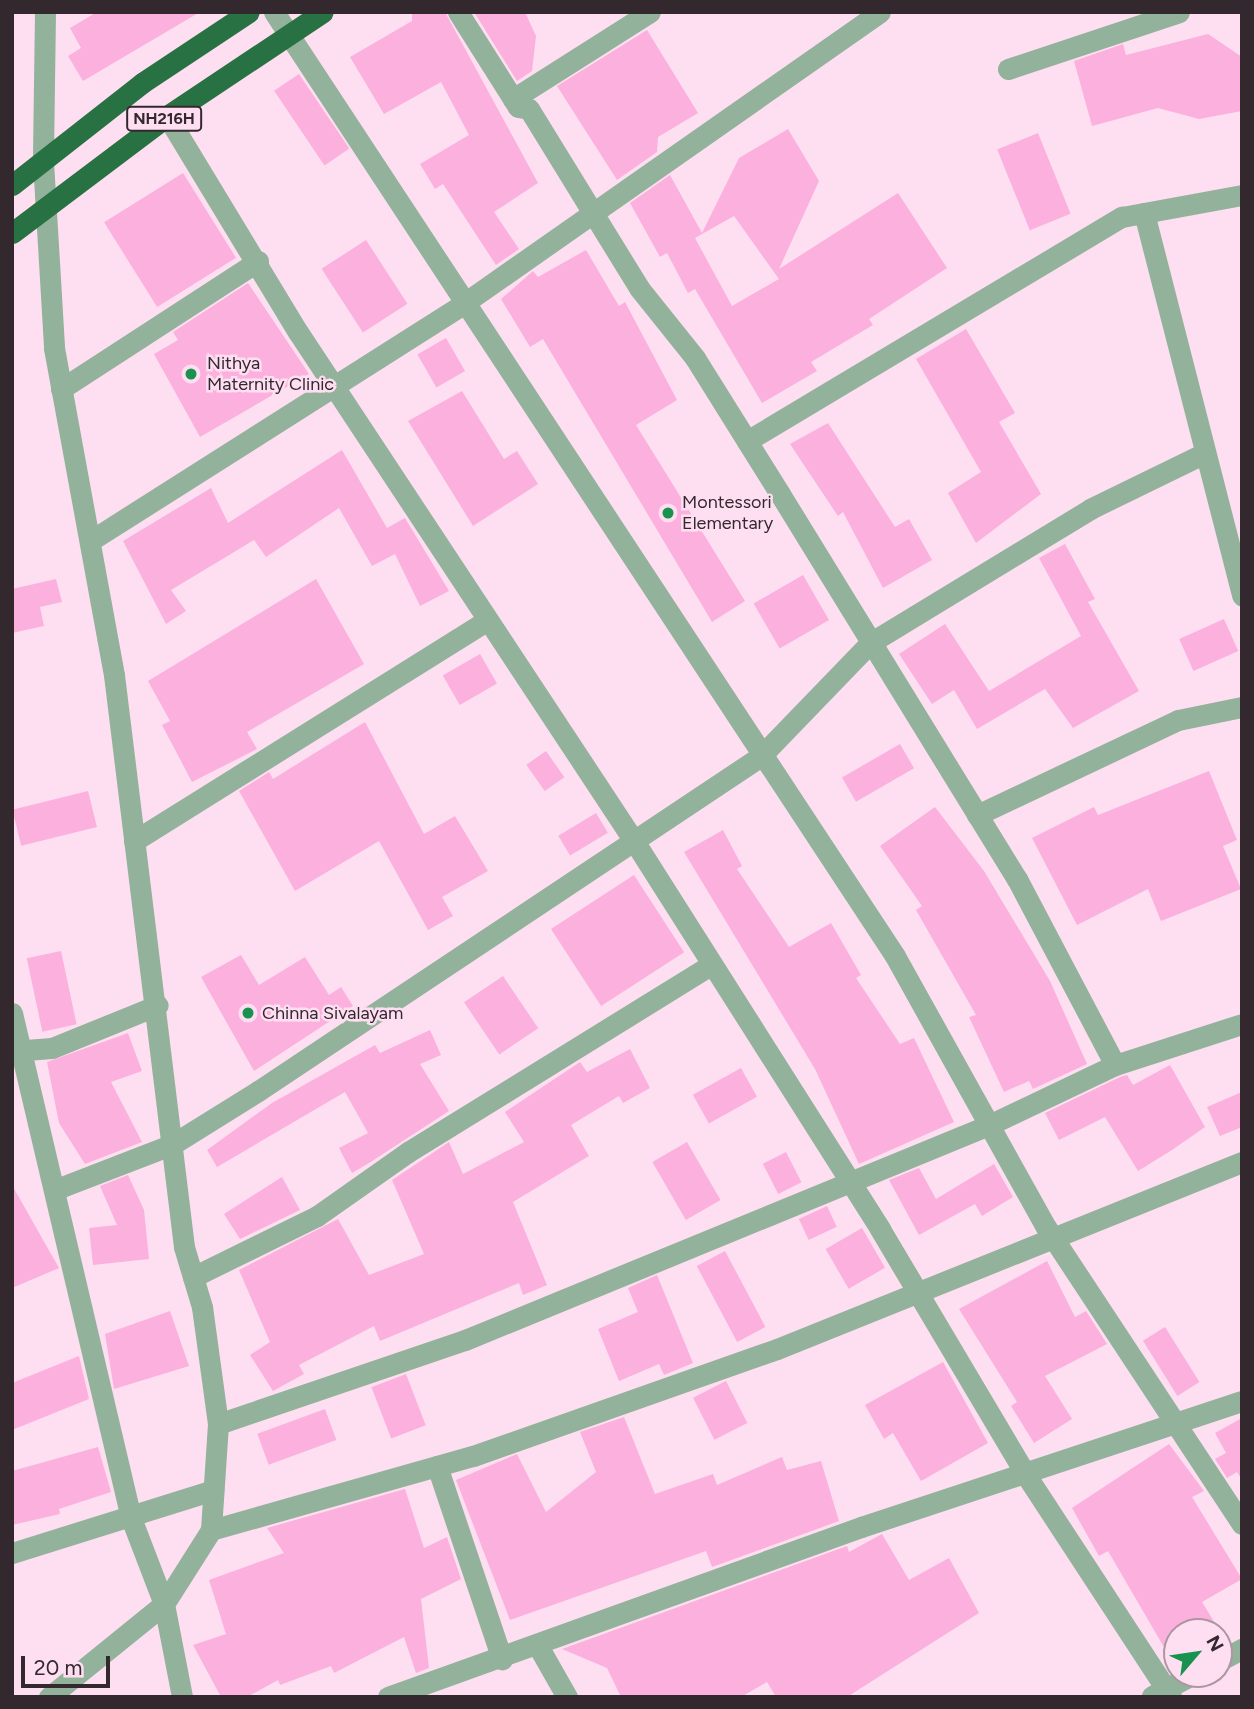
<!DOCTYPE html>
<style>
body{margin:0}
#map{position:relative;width:1254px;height:1709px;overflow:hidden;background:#fedff1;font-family:Figtree,sans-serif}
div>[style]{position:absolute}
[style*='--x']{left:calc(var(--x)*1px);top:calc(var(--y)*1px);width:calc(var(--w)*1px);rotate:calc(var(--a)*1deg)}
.building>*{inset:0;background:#fbb0de;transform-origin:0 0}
.minor>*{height:21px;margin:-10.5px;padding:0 10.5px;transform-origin:10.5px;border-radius:10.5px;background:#93b29b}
.highway>*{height:21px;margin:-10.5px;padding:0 10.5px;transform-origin:10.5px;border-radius:10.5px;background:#277142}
.dots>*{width:19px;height:19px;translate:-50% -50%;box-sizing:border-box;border:4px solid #fedff1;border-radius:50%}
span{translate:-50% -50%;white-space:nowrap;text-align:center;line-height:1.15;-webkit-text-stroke:5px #fedff1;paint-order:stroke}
.shield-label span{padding:2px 5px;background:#fedff1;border:2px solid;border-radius:5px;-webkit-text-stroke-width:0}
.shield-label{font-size:16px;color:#34282f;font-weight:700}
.poi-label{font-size:18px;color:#34282f}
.left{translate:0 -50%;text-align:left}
.frame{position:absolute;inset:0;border:14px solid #34282f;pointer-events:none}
.north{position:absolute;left:1163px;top:1618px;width:70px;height:70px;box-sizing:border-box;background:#fedff1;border:2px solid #ad96a3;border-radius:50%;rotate:61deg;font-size:19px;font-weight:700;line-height:28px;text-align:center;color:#34282f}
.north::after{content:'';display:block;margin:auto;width:24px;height:32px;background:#19924f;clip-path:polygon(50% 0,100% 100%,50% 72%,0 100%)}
.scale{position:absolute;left:21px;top:1656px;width:89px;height:32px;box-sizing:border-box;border:4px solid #34282f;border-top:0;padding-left:9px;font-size:21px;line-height:24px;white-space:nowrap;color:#34282f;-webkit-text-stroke:5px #fedff1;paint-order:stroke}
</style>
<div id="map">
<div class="building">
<div style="clip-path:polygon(97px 12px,200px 12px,83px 81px,68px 56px,81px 48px,70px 28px)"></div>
<div style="clip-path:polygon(412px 12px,445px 12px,538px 183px,494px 212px,519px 249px,496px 265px,443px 184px,435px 189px,420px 164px,469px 135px,441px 82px,384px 114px,350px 57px,412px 21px)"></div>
<div style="clip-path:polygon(474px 12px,525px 12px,536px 36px,532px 71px,517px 81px)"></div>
<div style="clip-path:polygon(647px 30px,698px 113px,658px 137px,657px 152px,617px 180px,557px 86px)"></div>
<div style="clip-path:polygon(1208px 34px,1242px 57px,1242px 111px,1199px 119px,1158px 108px,1092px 126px,1074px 61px,1123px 44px,1126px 55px)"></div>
<div style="left:299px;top:74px;width:90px;height:30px;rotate:56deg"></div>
<div style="clip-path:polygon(evenodd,788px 129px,819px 181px,779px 269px,898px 193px,947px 268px,869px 319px,873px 325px,811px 362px,817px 371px,762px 403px,695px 289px,688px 293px,667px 253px,660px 257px,630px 203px,670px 175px,702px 233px,739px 158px,788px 129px,734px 216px,779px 279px,732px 306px,695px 238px,734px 216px)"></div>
<div style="left:1038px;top:133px;width:87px;height:44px;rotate:68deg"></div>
<div style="left:183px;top:173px;width:100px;height:93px;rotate:58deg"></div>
<div style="left:366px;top:240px;width:76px;height:53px;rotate:57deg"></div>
<div style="clip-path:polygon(586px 250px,619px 306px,625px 302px,677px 400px,636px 425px,745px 601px,712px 622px,543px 339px,530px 347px,501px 299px,533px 271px,538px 277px)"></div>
<div style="clip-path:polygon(248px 283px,309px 374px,200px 437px,154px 354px,178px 340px,173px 332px)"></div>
<div style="clip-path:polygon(966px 329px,1015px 413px,999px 422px,1041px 494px,976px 543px,948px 493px,981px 472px,916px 359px)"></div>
<div style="left:446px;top:338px;width:38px;height:33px;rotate:60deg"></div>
<div style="clip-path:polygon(462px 391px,504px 459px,517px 451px,538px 484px,473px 526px,408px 421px)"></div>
<div style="clip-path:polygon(828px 423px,895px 527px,909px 519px,932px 560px,883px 588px,843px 512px,838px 516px,790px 444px)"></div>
<div style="clip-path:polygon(342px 450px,387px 528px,405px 518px,449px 591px,420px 606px,395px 554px,372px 566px,339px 508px,266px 557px,254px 540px,171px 590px,186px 611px,166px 624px,123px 541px,211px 488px,228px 523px)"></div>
<div style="clip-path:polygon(1065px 544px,1095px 599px,1088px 602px,1139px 691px,1073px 728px,1045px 689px,977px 729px,954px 690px,932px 704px,899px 654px,945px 624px,989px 691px,1081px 636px,1039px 558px)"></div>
<div style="left:803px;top:575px;width:52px;height:57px;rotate:60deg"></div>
<div style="clip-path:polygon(56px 579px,62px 602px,40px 607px,44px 626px,12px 633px,12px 589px)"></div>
<div style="clip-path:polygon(316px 579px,364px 664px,247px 732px,257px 749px,192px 782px,162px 725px,170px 721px,148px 681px)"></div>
<div style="left:1224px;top:619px;width:35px;height:49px;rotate:66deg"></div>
<div style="left:480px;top:654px;width:34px;height:43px;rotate:60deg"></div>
<div style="clip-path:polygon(365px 722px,424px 834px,455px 816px,488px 871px,442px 897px,453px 916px,428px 930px,379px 841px,295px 891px,239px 791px,269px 772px,273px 779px)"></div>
<div style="left:900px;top:744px;width:28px;height:67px;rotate:60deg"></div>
<div style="left:546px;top:751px;width:32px;height:24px;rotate:55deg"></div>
<div style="clip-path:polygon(1209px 771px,1237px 840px,1223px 846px,1241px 889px,1161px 921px,1148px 889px,1077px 925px,1032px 838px,1094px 807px,1098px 815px)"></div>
<div style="left:88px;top:791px;width:37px;height:78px;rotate:76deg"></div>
<div style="clip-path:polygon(935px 807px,984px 871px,1050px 981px,1087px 1064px,1033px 1089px,1029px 1081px,1004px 1092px,969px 1017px,976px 1015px,916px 910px,922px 906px,880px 846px)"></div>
<div style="left:596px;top:813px;width:23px;height:44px;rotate:59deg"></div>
<div style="clip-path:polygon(723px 830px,742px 866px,737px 869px,789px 947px,831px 923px,861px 975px,856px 978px,900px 1044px,914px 1038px,954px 1122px,859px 1164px,815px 1069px,684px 852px)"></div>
<div style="left:634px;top:875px;width:92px;height:99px;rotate:57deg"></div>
<div style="left:61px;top:951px;width:75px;height:35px;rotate:78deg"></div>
<div style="clip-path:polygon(241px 955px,259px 985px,305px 957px,329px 995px,341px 987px,353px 1006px,254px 1071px,201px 977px)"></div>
<div style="left:503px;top:976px;width:63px;height:47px;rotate:56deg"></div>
<div style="clip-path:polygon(430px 1030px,441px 1055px,420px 1064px,449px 1111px,369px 1163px,352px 1173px,339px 1148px,368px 1133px,345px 1092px,217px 1167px,207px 1150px,272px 1103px,375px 1045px,380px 1053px)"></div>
<div style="clip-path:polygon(128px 1033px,142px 1071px,111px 1082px,142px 1142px,85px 1164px,59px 1123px,47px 1062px)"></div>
<div style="clip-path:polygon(630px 1049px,650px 1088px,623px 1103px,619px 1096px,571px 1125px,589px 1156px,513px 1202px,547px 1285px,523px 1295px,519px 1283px,380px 1341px,374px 1326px,299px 1365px,304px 1374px,273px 1391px,250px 1355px,270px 1342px,239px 1270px,338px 1219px,369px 1275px,424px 1254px,392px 1180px,449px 1142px,463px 1174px,524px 1142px,505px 1112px,580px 1062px,587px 1072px)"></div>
<div style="clip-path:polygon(1170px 1065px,1205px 1127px,1172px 1150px,1138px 1171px,1105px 1117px,1059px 1140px,1045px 1113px,1120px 1077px,1127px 1075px,1133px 1085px)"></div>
<div style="left:741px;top:1068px;width:33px;height:55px;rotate:61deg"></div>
<div style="clip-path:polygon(1242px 1092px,1242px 1127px,1220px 1136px,1207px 1107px)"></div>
<div style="left:687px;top:1142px;width:67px;height:40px;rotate:60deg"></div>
<div style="left:786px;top:1152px;width:34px;height:26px;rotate:63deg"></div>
<div style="clip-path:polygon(994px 1164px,1013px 1197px,982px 1216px,975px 1204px,919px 1235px,889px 1180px,919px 1168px,936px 1199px)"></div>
<div style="clip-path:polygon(128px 1175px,144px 1210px,149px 1259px,93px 1265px,89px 1228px,117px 1225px,100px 1186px)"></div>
<div style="clip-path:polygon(282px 1177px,300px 1210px,240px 1239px,224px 1214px)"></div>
<div style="clip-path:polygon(12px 1185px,59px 1268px,12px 1288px)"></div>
<div style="left:827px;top:1206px;width:23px;height:31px;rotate:65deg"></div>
<div style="left:862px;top:1228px;width:46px;height:42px;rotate:60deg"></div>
<div style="left:725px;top:1251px;width:86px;height:32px;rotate:62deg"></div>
<div style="clip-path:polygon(1047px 1261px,1075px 1317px,1086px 1311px,1107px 1344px,1045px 1376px,1072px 1419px,1034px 1443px,1011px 1406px,1017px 1402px,959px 1309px)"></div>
<div style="clip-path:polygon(657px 1275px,693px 1363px,664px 1375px,659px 1364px,619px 1381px,598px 1329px,638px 1312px,628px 1288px)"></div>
<div style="clip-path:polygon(170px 1311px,189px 1366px,114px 1389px,105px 1334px)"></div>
<div style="left:1165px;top:1327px;width:65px;height:26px;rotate:58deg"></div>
<div style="clip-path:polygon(79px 1356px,89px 1399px,12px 1430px,12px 1383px)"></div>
<div style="clip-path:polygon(943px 1362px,988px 1443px,921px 1481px,893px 1433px,884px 1439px,865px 1405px)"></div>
<div style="left:406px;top:1374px;width:55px;height:37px;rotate:69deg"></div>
<div style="left:726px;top:1381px;width:47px;height:37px;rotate:63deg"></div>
<div style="left:325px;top:1409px;width:33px;height:72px;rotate:70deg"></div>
<div style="clip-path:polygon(624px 1417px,655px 1494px,713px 1474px,717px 1485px,782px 1457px,787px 1470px,821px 1461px,839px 1521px,712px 1567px,706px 1551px,510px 1620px,456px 1480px,517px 1454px,546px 1512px,596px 1472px,580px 1432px)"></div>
<div style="clip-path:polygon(1242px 1418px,1242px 1480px,1237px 1472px,1227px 1478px,1215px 1459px,1226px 1453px,1215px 1433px)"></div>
<div style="clip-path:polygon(1169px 1444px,1204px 1491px,1192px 1497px,1242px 1579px,1202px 1602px,1221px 1633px,1177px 1632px,1172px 1661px,1108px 1551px,1099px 1556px,1072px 1508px)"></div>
<div style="clip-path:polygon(98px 1447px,111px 1492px,59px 1509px,60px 1514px,12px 1525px,12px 1471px)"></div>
<div style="clip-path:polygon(405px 1489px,424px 1548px,447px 1537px,461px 1579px,421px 1599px,429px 1668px,416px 1673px,404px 1637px,334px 1673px,331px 1666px,280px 1685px,278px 1680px,247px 1697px,221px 1697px,193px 1645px,226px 1634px,209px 1580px,284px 1553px,267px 1528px)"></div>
<div style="clip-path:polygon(882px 1534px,909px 1580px,949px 1558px,979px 1613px,847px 1697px,776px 1697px,767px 1682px,741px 1697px,621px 1697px,607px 1668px,562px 1649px,847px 1546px,849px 1552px)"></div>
</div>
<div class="minor">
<div style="--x:45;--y:12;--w:149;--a:90.8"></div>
<div style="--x:43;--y:161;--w:187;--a:86.6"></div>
<div style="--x:54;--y:348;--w:332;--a:79.6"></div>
<div style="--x:114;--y:675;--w:576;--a:83.02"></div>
<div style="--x:184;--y:1247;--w:63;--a:73.3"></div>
<div style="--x:202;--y:1307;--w:118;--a:82.2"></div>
<div style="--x:218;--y:1424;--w:106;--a:93.8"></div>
<div style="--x:211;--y:1530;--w:88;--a:122.4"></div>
<div style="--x:164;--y:1604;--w:148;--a:141"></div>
<div style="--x:274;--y:12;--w:1130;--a:56.66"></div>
<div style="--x:895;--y:956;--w:310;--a:60.9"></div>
<div style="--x:1046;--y:1227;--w:356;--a:56.6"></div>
<div style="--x:458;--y:12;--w:112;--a:57.7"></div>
<div style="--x:518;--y:107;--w:11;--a:10"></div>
<div style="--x:529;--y:109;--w:210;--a:58.4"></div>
<div style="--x:639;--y:288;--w:90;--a:51.3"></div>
<div style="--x:695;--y:358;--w:160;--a:58"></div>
<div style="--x:780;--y:494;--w:452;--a:58.4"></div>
<div style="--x:1017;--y:879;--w:210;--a:62.2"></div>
<div style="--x:1008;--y:69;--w:180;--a:-18.4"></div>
<div style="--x:513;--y:99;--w:162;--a:-32.4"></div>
<div style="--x:167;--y:116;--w:253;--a:58.8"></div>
<div style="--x:298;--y:332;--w:614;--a:56.57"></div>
<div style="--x:636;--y:844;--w:456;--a:57.6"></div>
<div style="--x:880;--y:1229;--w:286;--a:59.3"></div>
<div style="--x:1026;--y:1475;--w:265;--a:56.8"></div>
<div style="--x:1144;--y:213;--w:395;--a:75.6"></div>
<div style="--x:61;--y:389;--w:235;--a:-33"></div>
<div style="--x:747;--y:441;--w:437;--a:-30.9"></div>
<div style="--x:1122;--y:217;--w:122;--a:-10.4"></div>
<div style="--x:90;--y:541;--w:442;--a:-32.4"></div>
<div style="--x:463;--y:304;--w:509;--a:-35"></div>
<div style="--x:977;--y:815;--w:222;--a:-25.3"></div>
<div style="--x:1178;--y:720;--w:65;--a:-11.5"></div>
<div style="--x:134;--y:841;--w:417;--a:-32"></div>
<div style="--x:12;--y:1013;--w:519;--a:76.74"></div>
<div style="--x:131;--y:1518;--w:92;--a:69"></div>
<div style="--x:164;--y:1604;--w:95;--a:79"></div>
<div style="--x:12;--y:1051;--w:40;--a:-4.3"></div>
<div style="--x:52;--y:1048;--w:114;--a:-22.1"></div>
<div style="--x:54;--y:1190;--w:128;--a:-21.1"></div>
<div style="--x:173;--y:1144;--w:100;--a:-31.9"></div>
<div style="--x:258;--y:1091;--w:604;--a:-33.66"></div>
<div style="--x:761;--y:756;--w:157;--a:-46"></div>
<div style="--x:870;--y:643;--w:258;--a:-31.3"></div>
<div style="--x:1090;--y:509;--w:126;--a:-26"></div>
<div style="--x:193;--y:1277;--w:138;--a:-26.2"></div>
<div style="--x:317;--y:1216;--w:111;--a:-35.1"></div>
<div style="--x:408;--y:1152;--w:356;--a:-31.7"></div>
<div style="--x:218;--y:1424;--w:261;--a:-18.8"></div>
<div style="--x:465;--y:1340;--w:566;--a:-22.31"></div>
<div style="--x:989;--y:1125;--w:140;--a:-25.5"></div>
<div style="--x:1115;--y:1065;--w:133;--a:-17.9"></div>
<div style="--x:437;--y:1466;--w:204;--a:71.4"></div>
<div style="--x:211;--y:1530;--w:272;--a:-15.8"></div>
<div style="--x:473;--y:1456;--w:322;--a:-19.4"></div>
<div style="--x:777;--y:1349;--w:501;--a:-21.91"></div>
<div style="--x:12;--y:1553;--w:211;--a:-17.4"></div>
<div style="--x:538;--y:1646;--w:59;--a:60.4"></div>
<div style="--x:1219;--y:1661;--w:26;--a:-28"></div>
<div style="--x:1152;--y:1696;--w:47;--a:-27.6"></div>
<div style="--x:388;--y:1697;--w:503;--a:-19.77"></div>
<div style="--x:861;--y:1527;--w:401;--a:-18.3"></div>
</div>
<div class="highway">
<div style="--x:12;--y:185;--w:165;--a:-38.1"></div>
<div style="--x:142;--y:83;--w:128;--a:-33.6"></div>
<div style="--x:12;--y:233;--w:194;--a:-37"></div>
<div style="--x:167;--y:116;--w:187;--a:-33.7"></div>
</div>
<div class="dots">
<div style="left:191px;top:374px;background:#19924f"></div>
<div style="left:668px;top:513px;background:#19924f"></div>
<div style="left:248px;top:1013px;background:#19924f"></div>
</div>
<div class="shield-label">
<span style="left:164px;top:119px">NH216H</span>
</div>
<div class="poi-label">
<span class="left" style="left:207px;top:374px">Nithya<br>Maternity Clinic</span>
<span class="left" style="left:682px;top:513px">Montessori<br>Elementary</span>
<span class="left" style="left:262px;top:1013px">Chinna Sivalayam</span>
</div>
<div class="frame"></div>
<div class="north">N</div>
<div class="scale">20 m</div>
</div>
